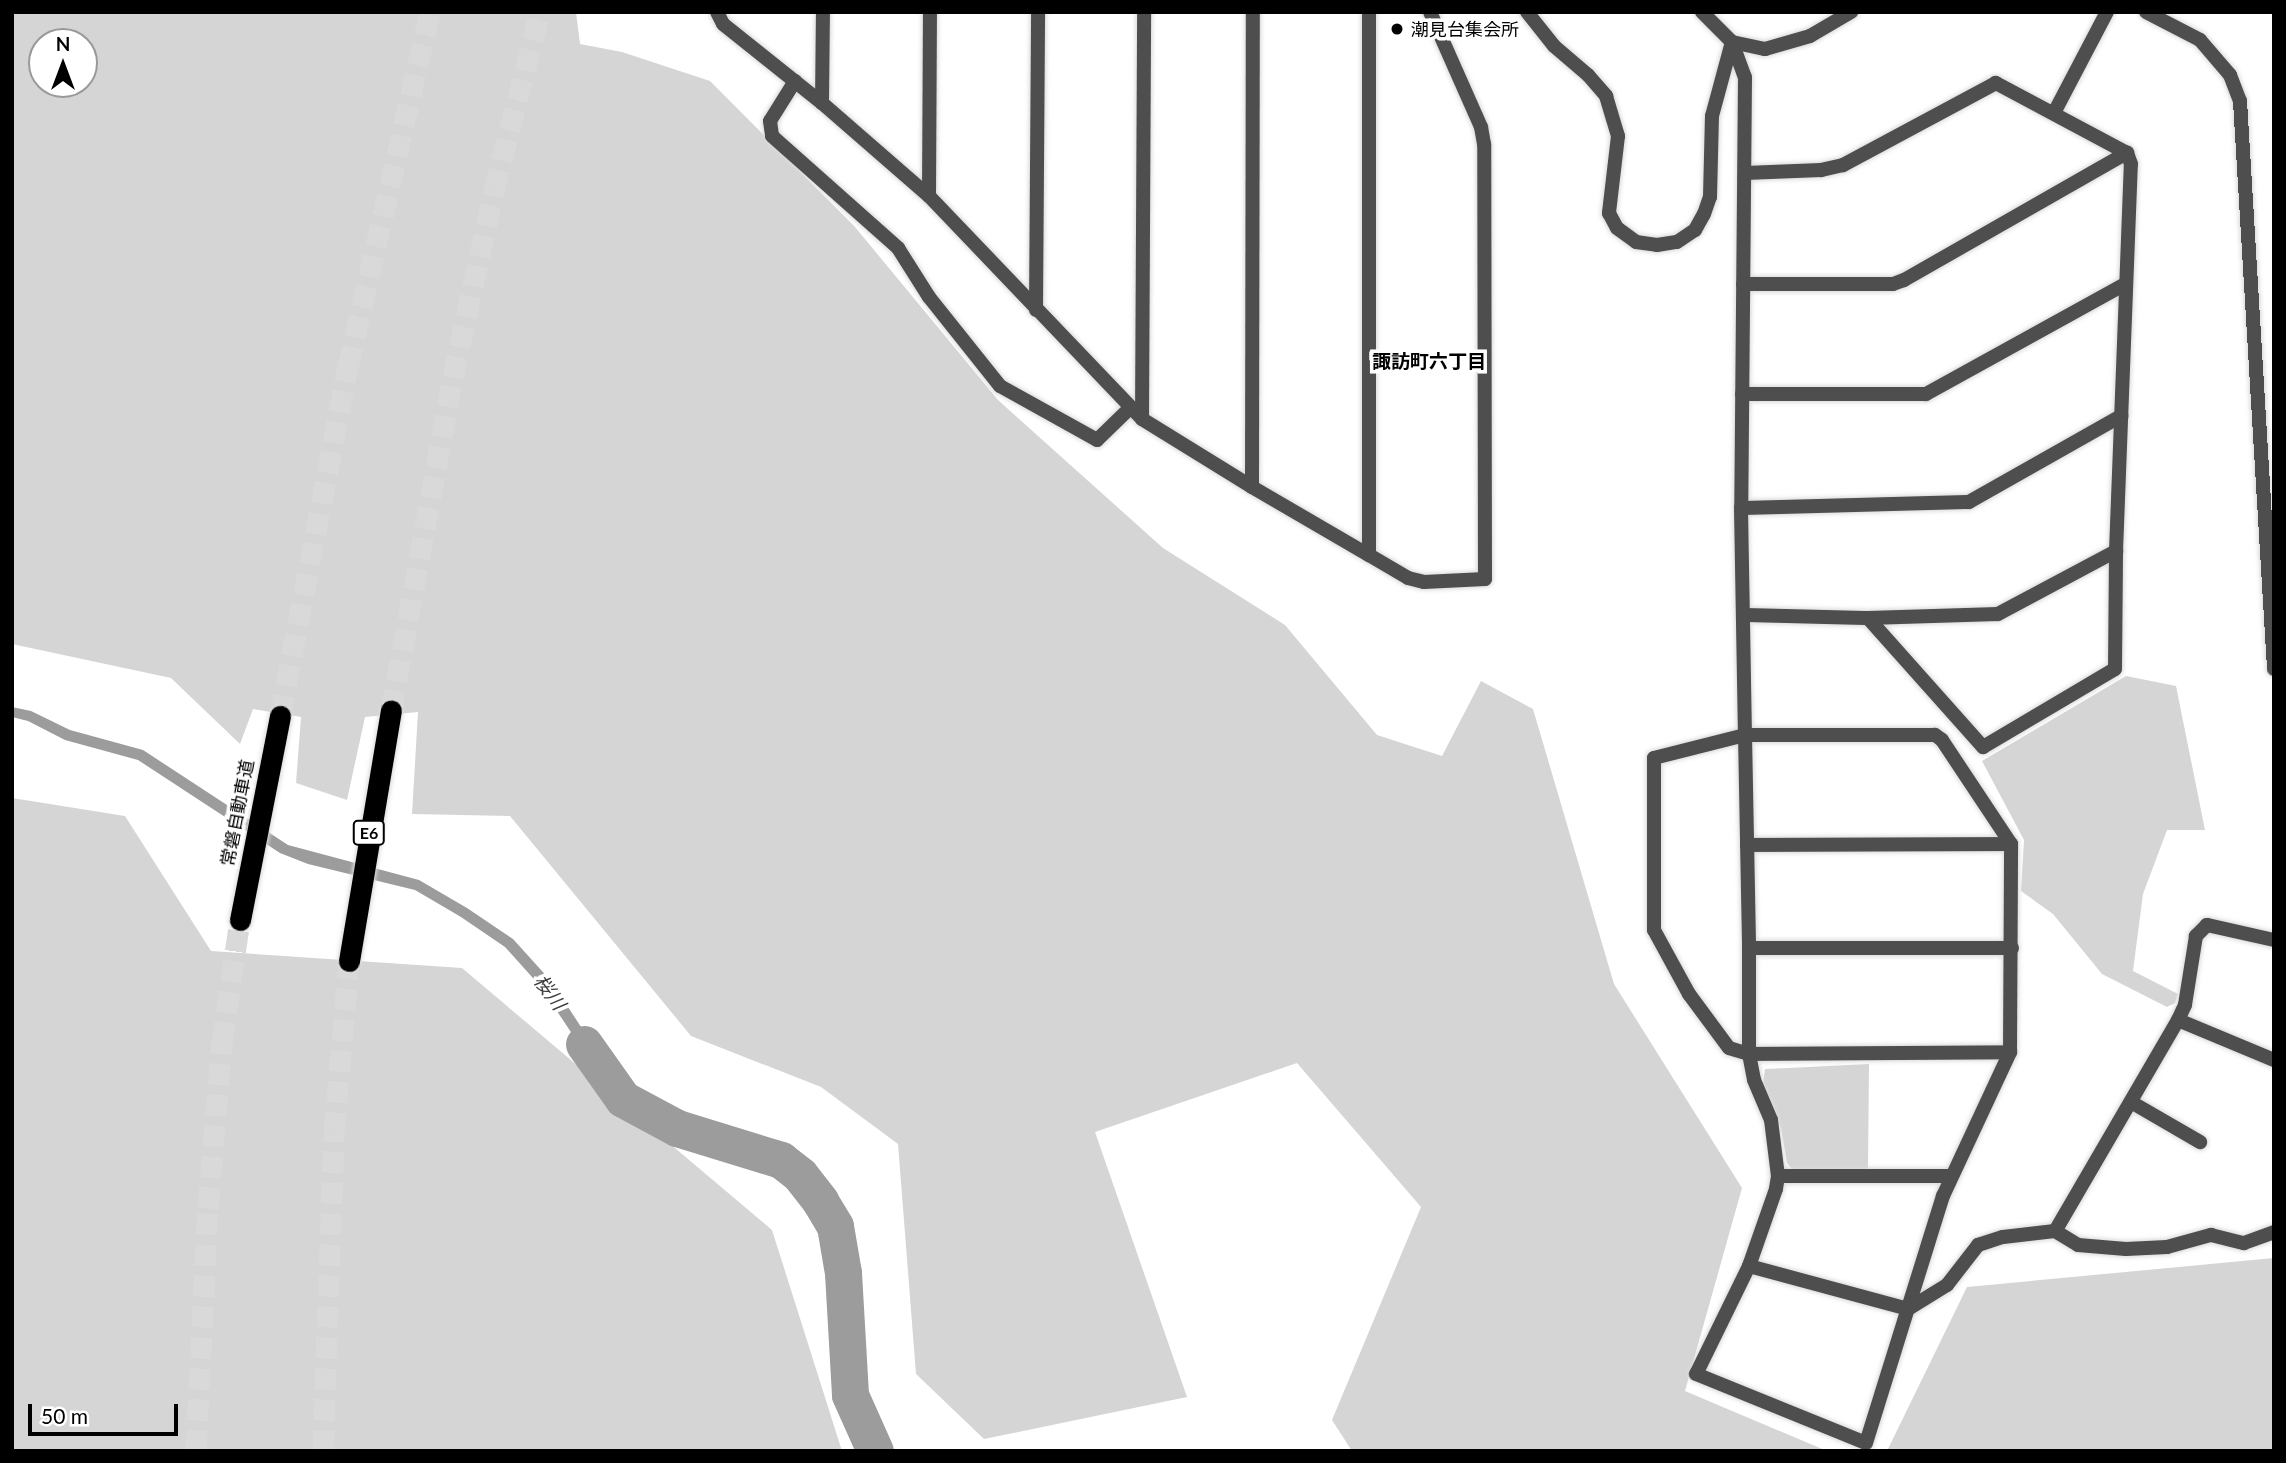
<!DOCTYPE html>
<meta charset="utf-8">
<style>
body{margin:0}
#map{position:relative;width:2286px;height:1463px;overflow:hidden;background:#fff;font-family:Lato,"Noto Sans JP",sans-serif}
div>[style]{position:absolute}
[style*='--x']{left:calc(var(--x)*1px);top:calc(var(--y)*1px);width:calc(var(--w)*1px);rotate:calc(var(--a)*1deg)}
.green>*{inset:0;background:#d5d5d5}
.water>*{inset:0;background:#9c9c9c}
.river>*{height:37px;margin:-18.5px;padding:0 18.5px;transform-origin:18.5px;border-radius:18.5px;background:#9c9c9c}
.highway-tunnel>*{height:21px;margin-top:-10.5px;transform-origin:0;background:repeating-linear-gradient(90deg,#d9d9d9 0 21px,transparent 0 31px)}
.roads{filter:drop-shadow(0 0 2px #dbdbdb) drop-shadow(0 0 2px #dbdbdb)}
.street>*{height:14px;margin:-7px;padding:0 7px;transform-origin:7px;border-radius:7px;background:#4e4e4e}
.highway>*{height:21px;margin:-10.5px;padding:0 10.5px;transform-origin:10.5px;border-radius:10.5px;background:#000}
.dots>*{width:19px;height:19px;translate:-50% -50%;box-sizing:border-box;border:4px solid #fff;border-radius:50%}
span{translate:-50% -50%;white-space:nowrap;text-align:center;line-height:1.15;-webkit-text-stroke:7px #fff;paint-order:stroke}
.shield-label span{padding:2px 5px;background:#fff;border:2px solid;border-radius:5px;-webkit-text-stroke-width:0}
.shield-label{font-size:16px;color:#000;font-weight:700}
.poi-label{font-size:18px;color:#000}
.left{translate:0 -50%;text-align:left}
.street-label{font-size:18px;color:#000}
.neighbourhood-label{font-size:19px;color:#000;font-weight:700}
.water-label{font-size:19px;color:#3d3d3d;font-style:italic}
.frame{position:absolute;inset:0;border:14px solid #000;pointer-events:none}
.north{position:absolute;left:28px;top:28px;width:70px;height:70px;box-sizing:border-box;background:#fff;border:2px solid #999;border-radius:50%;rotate:0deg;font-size:19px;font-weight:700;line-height:28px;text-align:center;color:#000}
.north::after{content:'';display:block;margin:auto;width:24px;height:32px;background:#000;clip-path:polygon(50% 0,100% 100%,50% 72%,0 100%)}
.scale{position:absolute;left:28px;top:1404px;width:150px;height:32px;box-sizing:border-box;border:4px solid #000;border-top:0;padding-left:9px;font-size:21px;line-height:24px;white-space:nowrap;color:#000;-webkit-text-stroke:5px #fff;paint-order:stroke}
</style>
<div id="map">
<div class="green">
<div style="clip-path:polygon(evenodd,12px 12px,576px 12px,580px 44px,622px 52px,710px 81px,855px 227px,998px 400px,1163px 548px,1285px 625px,1377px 735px,1442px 756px,1481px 681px,1533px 709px,1614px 984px,1742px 1188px,1685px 1391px,1827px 1451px,1352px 1451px,1332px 1420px,1421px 1207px,1297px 1063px,1095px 1132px,1187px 1397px,984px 1439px,916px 1374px,898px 1144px,821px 1087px,691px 1036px,510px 816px,412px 814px,418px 712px,365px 717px,347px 800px,296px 783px,301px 717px,253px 709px,240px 744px,171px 678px,12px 644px,12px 12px,42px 42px,84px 42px,84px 84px,42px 84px,42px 42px)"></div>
<div style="clip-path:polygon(2126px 676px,2176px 686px,2205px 830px,2167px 830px,2143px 894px,2133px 971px,2178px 994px,2175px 1003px,2167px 1007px,2102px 974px,2053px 914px,2021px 891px,2024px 840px,1982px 761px)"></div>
<div style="clip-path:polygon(12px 798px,125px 816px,211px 951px,462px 968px,772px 1230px,842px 1451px,12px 1451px)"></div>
<div style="clip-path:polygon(1869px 1064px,1868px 1169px,1793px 1170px,1787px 1163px,1781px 1128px,1763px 1084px,1765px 1069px)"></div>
<div style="clip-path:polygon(2274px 1258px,2274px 1451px,1887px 1451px,1967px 1287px)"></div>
</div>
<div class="water">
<div style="clip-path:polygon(12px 707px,31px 711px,70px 730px,143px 750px,288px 845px,419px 880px,467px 908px,513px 939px,551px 981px,615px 1079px,608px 1088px,541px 987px,505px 947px,461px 917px,415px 890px,308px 864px,280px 853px,138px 760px,65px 740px,28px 721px,12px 717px)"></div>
</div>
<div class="river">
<div style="--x:584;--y:1044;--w:67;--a:54.7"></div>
<div style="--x:623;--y:1099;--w:61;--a:28.2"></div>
<div style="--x:677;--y:1128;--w:109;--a:17.1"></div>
<div style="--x:781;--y:1160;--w:24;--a:38"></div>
<div style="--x:800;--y:1175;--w:33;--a:52"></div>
<div style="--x:820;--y:1201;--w:29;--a:59"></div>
<div style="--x:835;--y:1226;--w:48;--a:80.3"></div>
<div style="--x:843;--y:1273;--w:122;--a:86.7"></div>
<div style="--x:850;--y:1395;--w:61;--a:65.9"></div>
</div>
<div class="highway-tunnel">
<div style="--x:391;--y:711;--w:340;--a:-79.5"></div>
<div style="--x:453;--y:377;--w:191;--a:-77.6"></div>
<div style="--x:494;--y:190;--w:184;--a:-75.5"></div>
<div style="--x:280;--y:716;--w:356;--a:-79"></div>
<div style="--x:348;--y:367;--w:364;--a:-77"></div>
<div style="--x:196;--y:1451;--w:243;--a:-87.2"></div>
<div style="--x:208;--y:1208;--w:166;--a:-85.2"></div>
<div style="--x:222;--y:1043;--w:124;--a:-81.7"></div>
<div style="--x:323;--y:1451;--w:318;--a:-88"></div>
<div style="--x:334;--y:1133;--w:173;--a:-85"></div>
</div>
<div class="roads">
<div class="street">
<div style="--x:717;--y:12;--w:13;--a:63"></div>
<div style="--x:723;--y:24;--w:127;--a:38.6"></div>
<div style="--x:822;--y:103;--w:142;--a:41"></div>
<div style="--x:929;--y:196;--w:308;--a:46.3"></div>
<div style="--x:1142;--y:419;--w:129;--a:31.7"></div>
<div style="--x:1252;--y:487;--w:475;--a:-89.9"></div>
<div style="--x:1527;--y:12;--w:43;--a:51.5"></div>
<div style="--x:1554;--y:46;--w:45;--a:40.5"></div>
<div style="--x:1588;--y:75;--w:28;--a:49"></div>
<div style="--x:1606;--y:96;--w:42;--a:73.3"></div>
<div style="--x:1618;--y:136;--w:78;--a:96.7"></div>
<div style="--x:1609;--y:213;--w:17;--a:62"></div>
<div style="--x:1617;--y:228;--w:24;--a:36"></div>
<div style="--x:1636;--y:242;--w:21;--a:8"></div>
<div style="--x:1657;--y:245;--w:20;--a:-9"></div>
<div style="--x:1677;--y:242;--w:22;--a:-34"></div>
<div style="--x:1695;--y:230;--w:18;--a:-61"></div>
<div style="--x:1704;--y:214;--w:18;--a:-71"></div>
<div style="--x:1710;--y:197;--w:81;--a:-88.6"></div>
<div style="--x:1712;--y:116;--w:77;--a:-74.9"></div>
<div style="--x:1702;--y:12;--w:42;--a:45"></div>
<div style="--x:1732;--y:42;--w:34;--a:12"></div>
<div style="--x:1765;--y:49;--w:47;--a:-16.1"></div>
<div style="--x:1810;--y:36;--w:48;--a:-30.3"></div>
<div style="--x:2146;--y:12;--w:61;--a:27.4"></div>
<div style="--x:2200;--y:40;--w:46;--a:49.4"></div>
<div style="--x:2230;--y:75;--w:28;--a:69"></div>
<div style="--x:2240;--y:101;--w:569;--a:86.57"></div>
<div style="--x:1732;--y:42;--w:37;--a:70"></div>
<div style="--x:1745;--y:77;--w:431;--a:90.5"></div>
<div style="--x:1741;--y:508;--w:227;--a:89"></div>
<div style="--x:1745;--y:735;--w:213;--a:88.9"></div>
<div style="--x:1749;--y:948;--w:106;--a:90"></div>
<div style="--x:1749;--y:1054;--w:26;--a:79"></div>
<div style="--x:1754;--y:1080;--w:43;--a:67"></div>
<div style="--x:1771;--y:1120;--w:56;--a:82.9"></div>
<div style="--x:1778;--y:1176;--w:13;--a:99"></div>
<div style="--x:1776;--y:1189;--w:82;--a:109.3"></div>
<div style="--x:1749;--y:1266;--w:120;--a:116.1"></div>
<div style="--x:1696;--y:1374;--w:183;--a:22.1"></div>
<div style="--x:1866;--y:1443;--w:259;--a:-72.7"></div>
<div style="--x:1943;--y:1196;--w:159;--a:-65"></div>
<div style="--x:2010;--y:1052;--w:208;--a:-89.7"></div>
<div style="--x:2011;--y:844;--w:125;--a:-123.6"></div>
<div style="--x:1942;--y:740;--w:9;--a:-144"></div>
<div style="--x:1935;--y:735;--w:190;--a:180"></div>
<div style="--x:1745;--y:735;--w:94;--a:165.8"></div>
<div style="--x:1654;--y:758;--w:172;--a:90"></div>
<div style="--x:1654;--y:930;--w:73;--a:61.3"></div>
<div style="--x:1689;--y:994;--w:67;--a:53.5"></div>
<div style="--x:1729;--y:1048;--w:21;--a:17"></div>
<div style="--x:1749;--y:1054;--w:261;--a:-0.4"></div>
<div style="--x:795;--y:81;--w:47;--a:122"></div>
<div style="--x:770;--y:121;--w:15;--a:82"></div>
<div style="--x:772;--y:136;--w:169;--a:41.6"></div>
<div style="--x:898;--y:248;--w:58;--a:57.7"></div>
<div style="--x:929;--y:297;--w:114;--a:51.4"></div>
<div style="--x:1000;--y:386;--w:111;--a:29.1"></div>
<div style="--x:1097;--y:440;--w:46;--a:-44.1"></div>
<div style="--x:822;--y:103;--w:91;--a:-89.4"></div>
<div style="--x:2055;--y:111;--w:112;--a:-62.3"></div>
<div style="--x:929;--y:196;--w:184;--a:-89.7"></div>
<div style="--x:1743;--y:284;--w:150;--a:0"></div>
<div style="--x:1893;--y:284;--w:12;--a:-20"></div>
<div style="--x:1904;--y:280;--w:257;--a:-29.7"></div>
<div style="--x:1036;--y:310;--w:298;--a:-89.6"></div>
<div style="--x:1742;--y:394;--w:184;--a:0"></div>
<div style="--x:1926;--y:394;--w:227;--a:-28.9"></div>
<div style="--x:1142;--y:419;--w:407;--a:-89.7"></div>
<div style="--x:1252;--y:487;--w:135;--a:30.2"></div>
<div style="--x:1369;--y:555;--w:543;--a:-90"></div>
<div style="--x:1741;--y:508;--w:228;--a:-1.5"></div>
<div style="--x:1969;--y:502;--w:175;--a:-29.5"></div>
<div style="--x:1369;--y:555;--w:45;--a:30.5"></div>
<div style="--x:1408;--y:578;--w:16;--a:14"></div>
<div style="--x:1424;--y:582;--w:61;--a:-2.8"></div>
<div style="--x:1485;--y:579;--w:435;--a:-90.1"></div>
<div style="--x:1484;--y:144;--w:17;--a:-100"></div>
<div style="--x:1481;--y:127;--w:126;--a:-113.9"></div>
<div style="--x:1743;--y:615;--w:125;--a:1.4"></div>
<div style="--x:1868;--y:618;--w:173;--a:48.3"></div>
<div style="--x:1983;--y:747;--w:153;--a:-30.6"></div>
<div style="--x:2115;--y:669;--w:118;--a:-89.5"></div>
<div style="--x:2116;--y:551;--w:387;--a:-87.8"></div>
<div style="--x:2131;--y:164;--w:12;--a:-110"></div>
<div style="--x:2127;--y:153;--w:149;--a:-151.9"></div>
<div style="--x:1996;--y:83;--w:174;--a:151.8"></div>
<div style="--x:1843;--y:165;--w:23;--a:167"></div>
<div style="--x:1821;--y:170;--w:76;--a:177.7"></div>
<div style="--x:1868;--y:618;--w:130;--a:-1.8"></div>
<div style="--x:1998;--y:614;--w:134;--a:-28.1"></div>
<div style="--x:1747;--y:845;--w:264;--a:-0.2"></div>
<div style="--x:2274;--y:940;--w:69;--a:-167.4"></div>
<div style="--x:2207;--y:925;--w:16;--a:135"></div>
<div style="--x:2196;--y:936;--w:70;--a:99.1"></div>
<div style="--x:2185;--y:1005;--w:17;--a:115"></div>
<div style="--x:2178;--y:1020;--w:244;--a:120.2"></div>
<div style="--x:2055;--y:1231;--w:27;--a:31"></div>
<div style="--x:2078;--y:1245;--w:48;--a:4.8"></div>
<div style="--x:2126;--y:1249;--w:41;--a:-2.8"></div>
<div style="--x:2167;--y:1247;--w:46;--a:-15.3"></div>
<div style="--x:2211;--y:1235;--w:34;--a:14"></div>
<div style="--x:2244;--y:1243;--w:32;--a:-20"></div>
<div style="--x:1749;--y:948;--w:263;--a:0"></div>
<div style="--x:2178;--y:1020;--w:104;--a:22.6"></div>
<div style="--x:2131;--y:1102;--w:80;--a:30.1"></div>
<div style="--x:1778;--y:1176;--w:173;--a:0"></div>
<div style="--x:1749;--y:1266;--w:165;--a:15.1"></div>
<div style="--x:1908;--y:1309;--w:46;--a:-31.6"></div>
<div style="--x:1947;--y:1285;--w:51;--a:-52.2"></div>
<div style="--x:1978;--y:1245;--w:26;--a:-18"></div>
<div style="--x:2003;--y:1237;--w:52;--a:-6.6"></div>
</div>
<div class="highway">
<div style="--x:240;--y:920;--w:208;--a:-78.9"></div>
<div style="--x:349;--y:961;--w:254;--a:-80.5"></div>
</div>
</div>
<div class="dots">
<div style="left:1397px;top:29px;background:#000"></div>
</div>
<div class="shield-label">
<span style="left:369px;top:833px">E6</span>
</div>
<div class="poi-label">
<span class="left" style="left:1411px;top:29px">潮見台集会所</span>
</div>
<div class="street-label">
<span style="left:237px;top:813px;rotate:-79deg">常磐自動車道</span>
</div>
<div class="neighbourhood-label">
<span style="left:1429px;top:361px">諏訪町六丁目</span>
</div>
<div class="water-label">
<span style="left:550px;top:992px;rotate:53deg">桜川</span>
</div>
<div class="frame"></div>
<div class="north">N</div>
<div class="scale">50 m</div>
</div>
